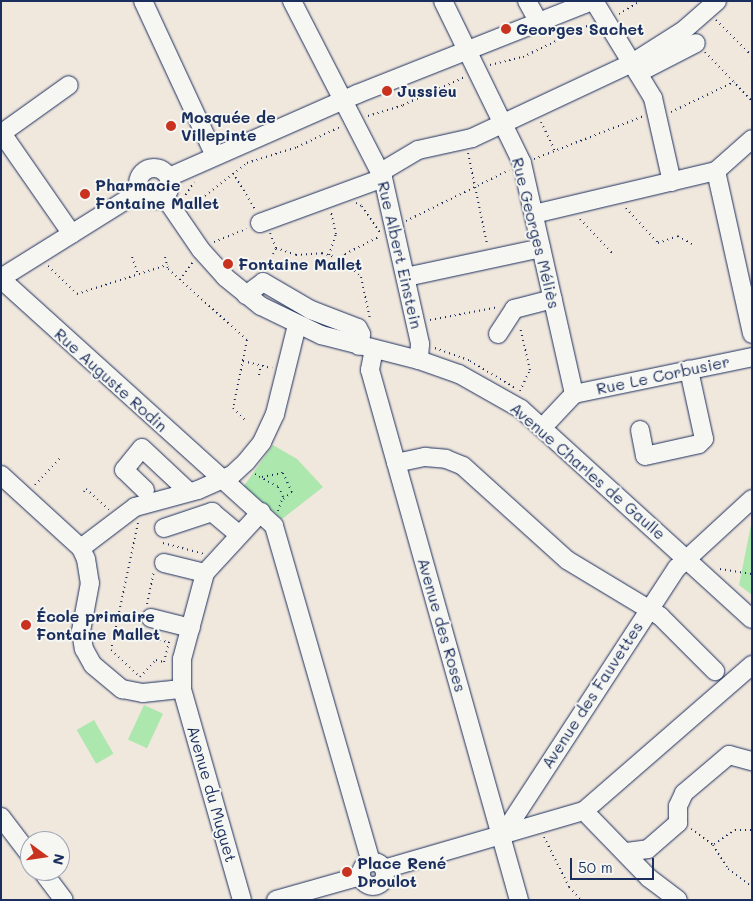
<!DOCTYPE html>
<meta charset="utf-8">
<style>
body{margin:0}
#map{position:relative;width:753px;height:901px;overflow:hidden;background:#f0e7dd;font-family:Mali,sans-serif}
div>[style]{position:absolute}
[style*='--x']{left:calc(var(--x)*1px);top:calc(var(--y)*1px);width:calc(var(--w)*1px);rotate:calc(var(--a)*1deg)}
.green>*{inset:0;background:#ace7ad;transform-origin:0 0}
.path>*{height:2px;margin-top:-1px;transform-origin:0;background:repeating-linear-gradient(90deg,#1b2f5e 0 1px,transparent 0 5px)}
.roads{filter:drop-shadow(0 0 1px #1b2f5e) drop-shadow(0 0 1px #1b2f5e)}
.minor>*{height:18px;margin:-9px;padding:0 9px;transform-origin:9px;border-radius:9px;background:#f6f6f2}
.minor>.ring{margin:-9px;padding:0;box-sizing:content-box;background:none;border:18px solid #f6f6f2;border-radius:50%}
.dots>*{width:14px;height:14px;translate:-50% -50%;box-sizing:border-box;border:2px solid #f6f6f2;border-radius:50%}
span{translate:-50% -50%;white-space:nowrap;text-align:center;line-height:1.15;-webkit-text-stroke:4px #f6f6f2;paint-order:stroke}
.poi-label{font-size:16px;color:#1b2f5e;font-weight:700}
.left{translate:0 -50%;text-align:left}
.street-label{font-size:16px;color:#1b2f5e}
.frame{position:absolute;inset:0;border:2px solid #1b2f5e;pointer-events:none}
.north{position:absolute;left:20px;top:831px;width:50px;height:50px;box-sizing:border-box;background:#f6f6f2;border:1px solid #9ea6b7;border-radius:50%;rotate:104deg;font-size:14px;font-weight:700;line-height:20px;text-align:center;color:#1b2f5e}
.north::after{content:'';display:block;margin:auto;width:18px;height:22px;background:#c8321e;clip-path:polygon(50% 0,100% 100%,50% 72%,0 100%)}
.scale{position:absolute;left:570px;top:858px;width:84px;height:22px;box-sizing:border-box;border:2px solid #1b2f5e;border-top:0;padding-left:6px;font-size:15px;line-height:18px;white-space:nowrap;color:#1b2f5e;-webkit-text-stroke:4px #f6f6f2;paint-order:stroke}
</style>
<div id="map">
<div class="green">
<div style="clip-path:polygon(273px 445px,297px 459px,323px 487px,282px 519px,244px 486px)"></div>
<div style="clip-path:polygon(752px 520px,752px 595px,739px 585px)"></div>
<div style="left:144px;top:705px;width:21px;height:38px;rotate:25deg"></div>
<div style="left:94px;top:720px;width:39px;height:20px;rotate:60deg"></div>
</div>
<div class="path">
<div style="--x:619;--y:14;--w:26;--a:-31"></div>
<div style="--x:716;--y:20;--w:51;--a:45"></div>
<div style="--x:705;--y:52;--w:68;--a:46.2"></div>
<div style="--x:490;--y:65;--w:34;--a:-14"></div>
<div style="--x:523;--y:57;--w:76;--a:-25.9"></div>
<div style="--x:671;--y:112;--w:70;--a:-25.5"></div>
<div style="--x:368;--y:116;--w:37;--a:-17"></div>
<div style="--x:403;--y:105;--w:68;--a:-24.3"></div>
<div style="--x:541;--y:122;--w:32;--a:64"></div>
<div style="--x:468;--y:153;--w:93;--a:78.2"></div>
<div style="--x:534;--y:159;--w:118;--a:-21.4"></div>
<div style="--x:233;--y:173;--w:42;--a:58.6"></div>
<div style="--x:183;--y:199;--w:20;--a:-57"></div>
<div style="--x:356;--y:203;--w:7;--a:27"></div>
<div style="--x:362;--y:206;--w:32;--a:56"></div>
<div style="--x:187;--y:206;--w:6;--a:-9"></div>
<div style="--x:193;--y:205;--w:68;--a:-37.9"></div>
<div style="--x:247;--y:163;--w:52;--a:-17.7"></div>
<div style="--x:297;--y:147;--w:47;--a:-24.9"></div>
<div style="--x:626;--y:208;--w:47;--a:47.6"></div>
<div style="--x:658;--y:243;--w:21;--a:-19"></div>
<div style="--x:678;--y:236;--w:16;--a:30"></div>
<div style="--x:580;--y:219;--w:48;--a:46.7"></div>
<div style="--x:406;--y:221;--w:115;--a:-26.3"></div>
<div style="--x:214;--y:242;--w:35;--a:-22"></div>
<div style="--x:276;--y:248;--w:21;--a:19"></div>
<div style="--x:296;--y:255;--w:26;--a:-4"></div>
<div style="--x:322;--y:253;--w:23;--a:18"></div>
<div style="--x:344;--y:260;--w:24;--a:45"></div>
<div style="--x:361;--y:277;--w:43;--a:77.9"></div>
<div style="--x:329;--y:255;--w:22;--a:-72"></div>
<div style="--x:336;--y:234;--w:23;--a:-103"></div>
<div style="--x:132;--y:257;--w:18;--a:71"></div>
<div style="--x:165;--y:257;--w:12;--a:76"></div>
<div style="--x:168;--y:269;--w:106;--a:41.9"></div>
<div style="--x:247;--y:340;--w:69;--a:101.6"></div>
<div style="--x:233;--y:408;--w:17;--a:45"></div>
<div style="--x:344;--y:260;--w:6;--a:-81"></div>
<div style="--x:345;--y:254;--w:39;--a:-27"></div>
<div style="--x:48;--y:266;--w:40;--a:44"></div>
<div style="--x:77;--y:294;--w:95;--a:-17.9"></div>
<div style="--x:267;--y:268;--w:22;--a:-66"></div>
<div style="--x:276;--y:248;--w:16;--a:-112"></div>
<div style="--x:180;--y:280;--w:22;--a:-54"></div>
<div style="--x:430;--y:320;--w:70;--a:-10.7"></div>
<div style="--x:435;--y:348;--w:37;--a:20"></div>
<div style="--x:470;--y:361;--w:55;--a:30.8"></div>
<div style="--x:243;--y:361;--w:30;--a:14"></div>
<div style="--x:259;--y:375;--w:10;--a:-79"></div>
<div style="--x:520;--y:391;--w:23;--a:-65"></div>
<div style="--x:530;--y:370;--w:44;--a:-103.1"></div>
<div style="--x:255;--y:474;--w:26;--a:29"></div>
<div style="--x:278;--y:487;--w:10;--a:61"></div>
<div style="--x:283;--y:496;--w:16;--a:108"></div>
<div style="--x:262;--y:477;--w:21;--a:-11"></div>
<div style="--x:283;--y:473;--w:21;--a:65"></div>
<div style="--x:292;--y:492;--w:13;--a:141"></div>
<div style="--x:35;--y:485;--w:37;--a:-47"></div>
<div style="--x:84;--y:492;--w:4;--a:-56"></div>
<div style="--x:86;--y:489;--w:31;--a:42"></div>
<div style="--x:138;--y:523;--w:130;--a:102"></div>
<div style="--x:111;--y:650;--w:40;--a:43"></div>
<div style="--x:140;--y:677;--w:23;--a:-47"></div>
<div style="--x:156;--y:660;--w:8;--a:14"></div>
<div style="--x:164;--y:662;--w:21;--a:-76"></div>
<div style="--x:163;--y:543;--w:42;--a:15"></div>
<div style="--x:720;--y:569;--w:32;--a:9"></div>
<div style="--x:147;--y:604;--w:33;--a:-78"></div>
<div style="--x:141;--y:628;--w:8;--a:97"></div>
<div style="--x:140;--y:636;--w:30;--a:12"></div>
<div style="--x:691;--y:829;--w:27;--a:36"></div>
<div style="--x:713;--y:845;--w:28;--a:58"></div>
<div style="--x:728;--y:869;--w:30;--a:37"></div>
<div style="--x:544;--y:837;--w:56;--a:63.4"></div>
<div style="--x:569;--y:887;--w:18;--a:47"></div>
<div style="--x:714;--y:844;--w:25;--a:-34"></div>
<div style="--x:735;--y:830;--w:17;--a:0"></div>
</div>
<div class="roads">
<div class="minor">
<div style="--x:143;--y:1;--w:169;--a:65.1"></div>
<div style="--x:292;--y:1;--w:199;--a:62.8"></div>
<div style="--x:383;--y:178;--w:170;--a:77.4"></div>
<div style="--x:420;--y:344;--w:16;--a:94"></div>
<div style="--x:443;--y:1;--w:180;--a:64"></div>
<div style="--x:522;--y:163;--w:237;--a:77.3"></div>
<div style="--x:527;--y:1;--w:26;--a:61"></div>
<div style="--x:594;--y:1;--w:114;--a:58.7"></div>
<div style="--x:653;--y:98;--w:86;--a:77.3"></div>
<div style="--x:638;--y:73;--w:65;--a:-27.3"></div>
<div style="--x:1;--y:132;--w:124;--a:55.2"></div>
<div style="--x:2;--y:133;--w:82;--a:-35.6"></div>
<div class="ring" style="left:138px;top:168px;width:14px;height:14px"></div>
<div style="--x:716;--y:171;--w:167;--a:77.5"></div>
<div style="--x:381;--y:172;--w:43;--a:-30.7"></div>
<div style="--x:418;--y:150;--w:55;--a:-12.5"></div>
<div style="--x:472;--y:138;--w:177;--a:-25.1"></div>
<div style="--x:632;--y:63;--w:62;--a:-32.4"></div>
<div style="--x:684;--y:30;--w:44;--a:-41.3"></div>
<div style="--x:169;--y:177;--w:206;--a:-23.8"></div>
<div style="--x:357;--y:94;--w:253;--a:-21.6"></div>
<div style="--x:164;--y:196;--w:65;--a:55.6"></div>
<div style="--x:201;--y:250;--w:36;--a:48"></div>
<div style="--x:225;--y:277;--w:46;--a:38.9"></div>
<div style="--x:261;--y:306;--w:67;--a:25.8"></div>
<div style="--x:321;--y:335;--w:101;--a:14.3"></div>
<div style="--x:419;--y:360;--w:42;--a:19.3"></div>
<div style="--x:459;--y:374;--w:71;--a:29.4"></div>
<div style="--x:521;--y:409;--w:312;--a:42.3"></div>
<div style="--x:534;--y:214;--w:187;--a:-13.3"></div>
<div style="--x:716;--y:171;--w:48;--a:-41.6"></div>
<div style="--x:260;--y:223;--w:131;--a:-20.1"></div>
<div style="--x:406;--y:277;--w:138;--a:-12.1"></div>
<div style="--x:1;--y:278;--w:164;--a:-32"></div>
<div style="--x:1;--y:279;--w:368;--a:42.1"></div>
<div style="--x:274;--y:526;--w:350;--a:73.9"></div>
<div style="--x:246;--y:295;--w:21;--a:-37"></div>
<div style="--x:263;--y:282;--w:56;--a:30.3"></div>
<div style="--x:311;--y:310;--w:50;--a:21"></div>
<div style="--x:358;--y:328;--w:7;--a:63"></div>
<div style="--x:361;--y:334;--w:12;--a:99"></div>
<div style="--x:498;--y:334;--w:30;--a:-57"></div>
<div style="--x:514;--y:309;--w:40;--a:-14.4"></div>
<div style="--x:374;--y:349;--w:21;--a:101"></div>
<div style="--x:370;--y:370;--w:551;--a:74.3"></div>
<div style="--x:574;--y:394;--w:182;--a:-11.7"></div>
<div style="--x:542;--y:428;--w:47;--a:-46.7"></div>
<div style="--x:640;--y:430;--w:26;--a:79"></div>
<div style="--x:645;--y:456;--w:55;--a:-12.5"></div>
<div style="--x:699;--y:444;--w:7;--a:-45"></div>
<div style="--x:704;--y:439;--w:71;--a:-102.3"></div>
<div style="--x:396;--y:463;--w:30;--a:-12"></div>
<div style="--x:425;--y:457;--w:21;--a:5"></div>
<div style="--x:446;--y:459;--w:18;--a:22"></div>
<div style="--x:463;--y:466;--w:140;--a:42.1"></div>
<div style="--x:567;--y:560;--w:109;--a:31.1"></div>
<div style="--x:660;--y:616;--w:78;--a:45"></div>
<div style="--x:1;--y:475;--w:108;--a:42.4"></div>
<div style="--x:81;--y:548;--w:12;--a:66"></div>
<div style="--x:86;--y:559;--w:24;--a:81"></div>
<div style="--x:90;--y:583;--w:49;--a:100.6"></div>
<div style="--x:81;--y:631;--w:18;--a:81"></div>
<div style="--x:84;--y:649;--w:18;--a:61"></div>
<div style="--x:93;--y:665;--w:38;--a:40"></div>
<div style="--x:122;--y:689;--w:21;--a:11"></div>
<div style="--x:143;--y:693;--w:39;--a:-6"></div>
<div style="--x:145;--y:490;--w:29;--a:-136"></div>
<div style="--x:124;--y:470;--w:28;--a:-51"></div>
<div style="--x:142;--y:448;--w:64;--a:43.1"></div>
<div style="--x:164;--y:528;--w:51;--a:-18.4"></div>
<div style="--x:212;--y:512;--w:35;--a:40"></div>
<div style="--x:81;--y:548;--w:68;--a:-37.2"></div>
<div style="--x:135;--y:507;--w:65;--a:-15.1"></div>
<div style="--x:198;--y:490;--w:37;--a:-24"></div>
<div style="--x:232;--y:475;--w:19;--a:-43"></div>
<div style="--x:246;--y:462;--w:26;--a:-51"></div>
<div style="--x:262;--y:442;--w:31;--a:-65"></div>
<div style="--x:275;--y:414;--w:92;--a:-76.1"></div>
<div style="--x:164;--y:563;--w:42;--a:13.7"></div>
<div style="--x:151;--y:618;--w:41;--a:14"></div>
<div style="--x:584;--y:811;--w:93;--a:45.9"></div>
<div style="--x:649;--y:878;--w:36;--a:37"></div>
<div style="--x:1;--y:817;--w:48;--a:52.7"></div>
<div style="--x:502;--y:836;--w:320;--a:-56.9"></div>
<div style="--x:677;--y:568;--w:102;--a:-42.6"></div>
<div style="--x:627;--y:852;--w:21;--a:-8"></div>
<div style="--x:648;--y:849;--w:40;--a:-41"></div>
<div style="--x:678;--y:823;--w:17;--a:-90"></div>
<div style="--x:678;--y:806;--w:14;--a:-65"></div>
<div style="--x:684;--y:793;--w:59;--a:-40.2"></div>
<div style="--x:729;--y:755;--w:24;--a:15"></div>
<div class="ring" style="left:361px;top:862px;width:6px;height:6px"></div>
<div style="--x:384;--y:869;--w:208;--a:-16.2"></div>
<div style="--x:584;--y:811;--w:223;--a:-41"></div>
<div style="--x:42;--y:871;--w:36;--a:53"></div>
<div style="--x:242;--y:900;--w:219;--a:-105.9"></div>
<div style="--x:182;--y:689;--w:30;--a:-90"></div>
<div style="--x:182;--y:659;--w:89;--a:-75"></div>
<div style="--x:205;--y:573;--w:83;--a:-47.4"></div>
<div style="--x:276;--y:900;--w:88;--a:-15.8"></div>
</div>
</div>
<div class="dots">
<div style="left:506px;top:29px;background:#c8321e"></div>
<div style="left:387px;top:91px;background:#c8321e"></div>
<div style="left:171px;top:126px;background:#c8321e"></div>
<div style="left:85px;top:194px;background:#c8321e"></div>
<div style="left:228px;top:264px;background:#c8321e"></div>
<div style="left:26px;top:625px;background:#c8321e"></div>
<div style="left:347px;top:872px;background:#c8321e"></div>
</div>
<div class="poi-label">
<span class="left" style="left:516px;top:29px">Georges Sachet</span>
<span class="left" style="left:397px;top:91px">Jussieu</span>
<span class="left" style="left:181px;top:126px">Mosquée de<br>Villepinte</span>
<span class="left" style="left:95px;top:194px">Pharmacie<br>Fontaine Mallet</span>
<span class="left" style="left:238px;top:264px">Fontaine Mallet</span>
<span class="left" style="left:36px;top:625px">École primaire<br>Fontaine Mallet</span>
<span class="left" style="left:357px;top:872px">Place René<br>Droulot</span>
</div>
<div class="street-label">
<span style="left:536px;top:233px;rotate:76deg">Rue Georges Méliès</span>
<span style="left:400px;top:255px;rotate:77deg">Rue Albert Einstein</span>
<span style="left:663px;top:375px;rotate:-12deg">Rue Le Corbusier</span>
<span style="left:111px;top:380px;rotate:42deg">Rue Auguste Rodin</span>
<span style="left:588px;top:471px;rotate:41deg">Avenue Charles de Gaulle</span>
<span style="left:442px;top:625px;rotate:74deg">Avenue des Roses</span>
<span style="left:592px;top:695px;rotate:-57deg">Avenue des Fauvettes</span>
<span style="left:212px;top:794px;rotate:74deg">Avenue du Muguet</span>
</div>
<div class="frame"></div>
<div class="north">N</div>
<div class="scale">50 m</div>
</div>
